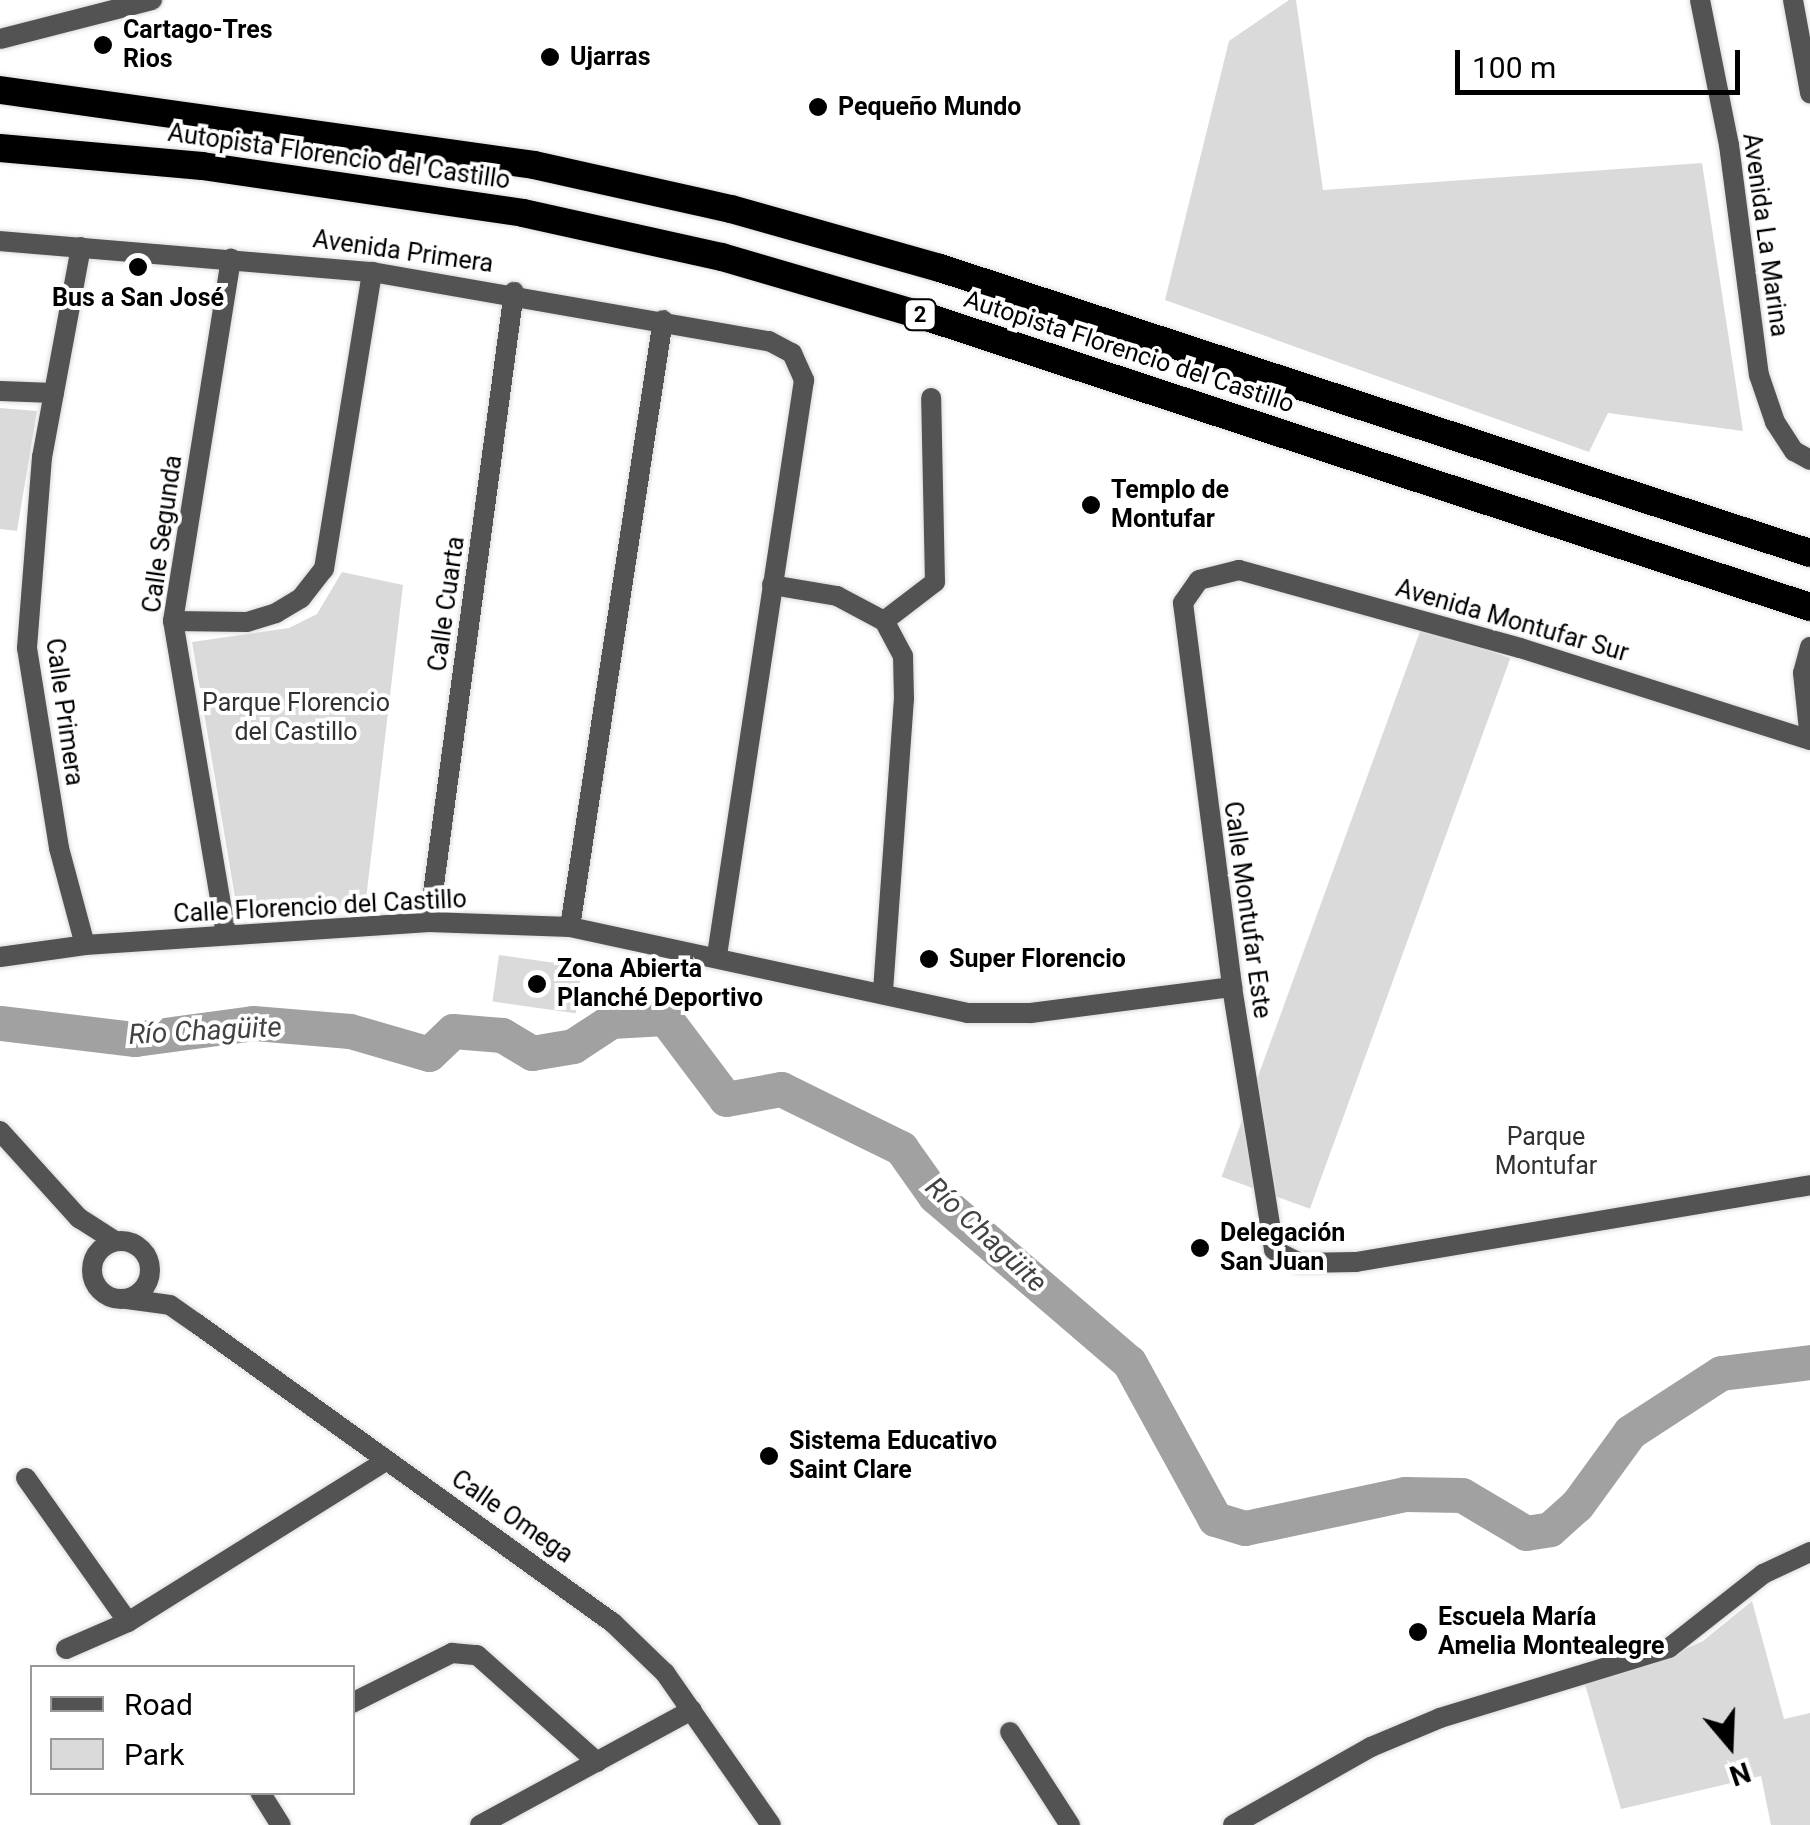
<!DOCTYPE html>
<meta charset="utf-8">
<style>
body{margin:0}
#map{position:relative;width:1810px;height:1825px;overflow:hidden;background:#fff;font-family:Roboto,sans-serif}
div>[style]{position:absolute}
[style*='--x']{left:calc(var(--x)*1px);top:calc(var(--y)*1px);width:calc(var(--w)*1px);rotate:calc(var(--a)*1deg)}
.green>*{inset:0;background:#dadada;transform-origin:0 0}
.river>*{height:35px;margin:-17.5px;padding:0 17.5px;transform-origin:17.5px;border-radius:17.5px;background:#a1a1a1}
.roads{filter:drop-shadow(0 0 2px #dbdbdb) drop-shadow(0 0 2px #dbdbdb)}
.minor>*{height:20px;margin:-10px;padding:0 10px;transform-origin:10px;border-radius:10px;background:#535353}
.minor>.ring{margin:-10px;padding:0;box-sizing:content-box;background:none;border:20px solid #535353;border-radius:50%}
.highway>*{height:28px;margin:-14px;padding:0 14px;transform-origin:14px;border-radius:14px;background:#000}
.dots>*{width:28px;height:28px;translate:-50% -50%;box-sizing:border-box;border:5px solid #fff;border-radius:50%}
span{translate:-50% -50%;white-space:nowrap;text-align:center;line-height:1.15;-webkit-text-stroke:8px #fff;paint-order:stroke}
.shield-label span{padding:2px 8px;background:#fff;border:2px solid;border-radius:8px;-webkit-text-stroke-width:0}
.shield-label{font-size:22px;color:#000;font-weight:700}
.poi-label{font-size:25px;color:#000;font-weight:700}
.left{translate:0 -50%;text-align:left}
.street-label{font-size:25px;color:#000}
.park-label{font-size:25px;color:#313131}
.water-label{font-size:28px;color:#424242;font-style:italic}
.legend{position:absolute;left:30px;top:1665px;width:325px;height:130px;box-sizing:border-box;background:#fff;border:2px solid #999;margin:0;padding:12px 18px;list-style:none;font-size:30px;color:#000}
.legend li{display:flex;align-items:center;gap:20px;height:50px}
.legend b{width:50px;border:2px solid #999}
.north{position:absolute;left:1680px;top:1695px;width:100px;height:100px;-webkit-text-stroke:8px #fff;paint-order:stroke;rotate:161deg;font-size:28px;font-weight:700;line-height:40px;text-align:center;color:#000}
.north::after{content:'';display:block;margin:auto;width:35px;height:45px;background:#000;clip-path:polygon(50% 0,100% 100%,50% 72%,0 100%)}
.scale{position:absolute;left:1455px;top:50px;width:285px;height:45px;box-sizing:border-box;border:5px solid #000;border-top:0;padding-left:12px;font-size:30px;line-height:35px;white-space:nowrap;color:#000;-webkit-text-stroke:8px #fff;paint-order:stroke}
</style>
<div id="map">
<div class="green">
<div style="clip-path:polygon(1289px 0,1296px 0,1323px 190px,1702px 163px,1743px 431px,1608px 413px,1589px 452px,1165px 300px,1229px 41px)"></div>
<div style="clip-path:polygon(0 408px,37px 411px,17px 531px,0 529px)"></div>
<div style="clip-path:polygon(342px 572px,403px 585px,365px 908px,237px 909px,192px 642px,289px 628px,317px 614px)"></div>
<div style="left:1422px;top:626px;width:94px;height:586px;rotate:20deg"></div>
<div style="left:499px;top:955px;width:84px;height:47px;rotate:8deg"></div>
<div style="clip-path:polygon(1752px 1601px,1784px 1719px,1810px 1713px,1810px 1825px,1771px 1825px,1761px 1776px,1621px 1809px,1584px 1681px,1650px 1665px,1703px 1641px)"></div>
</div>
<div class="river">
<div style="--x:0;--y:1023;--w:136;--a:6.8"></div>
<div style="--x:135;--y:1039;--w:119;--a:-7.7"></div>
<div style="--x:253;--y:1023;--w:97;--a:4.7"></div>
<div style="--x:350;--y:1031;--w:82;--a:16.2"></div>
<div style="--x:429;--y:1054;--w:33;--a:-44"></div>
<div style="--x:453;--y:1031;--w:49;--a:4.7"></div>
<div style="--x:502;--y:1035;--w:35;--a:31"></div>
<div style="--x:532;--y:1053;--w:42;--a:-9.7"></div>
<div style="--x:573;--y:1046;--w:45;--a:-33.3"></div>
<div style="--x:611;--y:1021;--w:54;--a:-3.2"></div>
<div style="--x:665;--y:1018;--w:101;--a:53"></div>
<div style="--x:726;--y:1099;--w:56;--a:-10.3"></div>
<div style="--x:781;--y:1089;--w:134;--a:26.2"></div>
<div style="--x:901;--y:1148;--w:59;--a:54.7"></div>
<div style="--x:935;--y:1196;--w:255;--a:40.6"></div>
<div style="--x:1129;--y:1362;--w:179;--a:61.3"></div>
<div style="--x:1215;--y:1519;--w:31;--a:17"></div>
<div style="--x:1245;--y:1528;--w:164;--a:-12"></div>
<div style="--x:1405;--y:1494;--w:57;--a:1"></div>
<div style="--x:1462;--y:1495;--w:74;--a:30.7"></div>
<div style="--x:1526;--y:1533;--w:24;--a:-9"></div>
<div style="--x:1550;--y:1529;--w:36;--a:-42"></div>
<div style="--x:1577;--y:1505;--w:90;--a:-54"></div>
<div style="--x:1630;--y:1432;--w:108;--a:-33"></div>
<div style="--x:1721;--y:1373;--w:90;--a:-7"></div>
</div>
<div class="roads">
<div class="minor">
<div style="--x:1700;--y:0;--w:148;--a:78.7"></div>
<div style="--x:1729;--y:145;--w:232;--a:82.6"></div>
<div style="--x:1759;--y:375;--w:50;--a:71.2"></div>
<div style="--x:1775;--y:422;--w:35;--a:57"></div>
<div style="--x:1794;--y:451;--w:18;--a:29"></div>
<div style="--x:1793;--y:0;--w:95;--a:79.6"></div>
<div style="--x:0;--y:39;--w:157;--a:-14.4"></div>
<div style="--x:0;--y:241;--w:373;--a:4.8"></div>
<div style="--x:372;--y:272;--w:403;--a:9.9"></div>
<div style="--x:769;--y:341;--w:26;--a:28"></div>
<div style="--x:792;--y:353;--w:30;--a:66"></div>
<div style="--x:804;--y:380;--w:582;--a:98.6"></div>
<div style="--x:81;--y:247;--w:214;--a:100.5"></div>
<div style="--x:42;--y:457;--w:192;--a:94.5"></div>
<div style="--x:27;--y:648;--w:203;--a:80.9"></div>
<div style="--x:59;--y:848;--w:100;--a:75"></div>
<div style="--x:0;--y:391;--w:54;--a:2.1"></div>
<div style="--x:772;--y:585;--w:66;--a:9.6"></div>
<div style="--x:837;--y:596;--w:53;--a:28"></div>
<div style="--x:173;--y:621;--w:74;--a:0.8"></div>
<div style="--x:247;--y:622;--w:30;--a:-17"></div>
<div style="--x:276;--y:613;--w:29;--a:-31"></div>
<div style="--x:301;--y:598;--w:37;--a:-52"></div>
<div style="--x:324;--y:569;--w:301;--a:-80.8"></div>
<div style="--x:1810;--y:647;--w:27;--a:105"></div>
<div style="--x:1803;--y:673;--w:67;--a:84"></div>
<div style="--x:1810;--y:740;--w:304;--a:-162.4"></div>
<div style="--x:1520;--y:648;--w:292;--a:-164.5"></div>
<div style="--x:1239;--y:570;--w:41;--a:166"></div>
<div style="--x:1199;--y:580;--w:28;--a:125"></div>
<div style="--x:1183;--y:603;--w:387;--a:82.7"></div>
<div style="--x:1232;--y:987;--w:266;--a:80.9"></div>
<div style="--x:1274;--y:1250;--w:28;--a:27"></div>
<div style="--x:1299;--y:1263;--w:57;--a:-1"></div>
<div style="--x:1356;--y:1262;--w:460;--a:-9.6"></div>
<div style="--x:429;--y:922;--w:636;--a:-82.32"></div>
<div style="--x:570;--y:927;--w:614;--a:-81.29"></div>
<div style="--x:226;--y:934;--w:317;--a:-99.6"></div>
<div style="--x:173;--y:621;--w:367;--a:-80.9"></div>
<div style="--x:0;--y:957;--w:86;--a:-8"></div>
<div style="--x:85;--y:945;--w:345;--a:-3.8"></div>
<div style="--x:429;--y:922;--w:141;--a:2"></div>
<div style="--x:570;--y:927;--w:406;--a:12.2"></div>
<div style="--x:967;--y:1013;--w:64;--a:0"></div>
<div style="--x:1031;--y:1013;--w:203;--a:-7.4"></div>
<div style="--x:883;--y:991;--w:293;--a:-85.9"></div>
<div style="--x:904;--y:699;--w:43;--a:-91.3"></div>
<div style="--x:903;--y:656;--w:40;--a:-118"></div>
<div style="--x:884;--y:621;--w:64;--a:-37.4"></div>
<div style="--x:935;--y:582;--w:184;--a:-91.2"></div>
<div style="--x:0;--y:1131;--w:118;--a:47.8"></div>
<div style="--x:79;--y:1218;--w:43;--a:32.6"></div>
<div class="ring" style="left:92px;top:1241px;width:38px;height:38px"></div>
<div style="--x:127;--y:1299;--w:43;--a:7.9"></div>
<div style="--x:170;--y:1305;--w:32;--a:35"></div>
<div style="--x:196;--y:1323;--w:514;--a:35.73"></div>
<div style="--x:613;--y:1623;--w:72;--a:43.9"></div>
<div style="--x:665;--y:1673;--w:185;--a:55.1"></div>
<div style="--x:26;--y:1478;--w:176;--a:54.7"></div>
<div style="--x:66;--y:1649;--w:68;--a:-23.5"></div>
<div style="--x:128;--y:1622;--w:305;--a:-32"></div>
<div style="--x:352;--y:1703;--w:112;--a:-26.6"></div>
<div style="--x:452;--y:1653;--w:25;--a:5"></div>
<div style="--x:477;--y:1655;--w:161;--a:41.7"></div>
<div style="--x:1010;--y:1732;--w:111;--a:57.2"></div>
<div style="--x:260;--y:1792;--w:39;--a:58"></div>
<div style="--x:480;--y:1825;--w:241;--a:-28.5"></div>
<div style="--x:1233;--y:1825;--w:159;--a:-29.5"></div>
<div style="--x:1371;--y:1747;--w:75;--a:-22.8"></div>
<div style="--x:1440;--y:1718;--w:239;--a:-17"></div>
<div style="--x:1669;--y:1648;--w:120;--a:-38.2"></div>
<div style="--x:1763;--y:1574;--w:52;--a:-25.1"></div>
</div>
<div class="highway">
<div style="--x:0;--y:90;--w:539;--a:7.99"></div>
<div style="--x:534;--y:165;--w:202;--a:12.6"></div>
<div style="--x:731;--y:209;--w:217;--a:15.8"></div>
<div style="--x:940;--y:268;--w:915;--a:18.14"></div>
<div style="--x:0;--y:148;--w:203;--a:5.1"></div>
<div style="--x:202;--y:166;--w:324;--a:8.3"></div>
<div style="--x:523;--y:213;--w:204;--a:12.5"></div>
<div style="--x:722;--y:257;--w:217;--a:16.3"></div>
<div style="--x:930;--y:318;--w:926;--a:18.18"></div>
</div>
</div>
<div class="dots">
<div style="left:103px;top:45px;background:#000"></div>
<div style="left:550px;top:57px;background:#000"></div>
<div style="left:818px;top:107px;background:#000"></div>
<div style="left:138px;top:267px;background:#000"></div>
<div style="left:1091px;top:505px;background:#000"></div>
<div style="left:929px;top:959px;background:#000"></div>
<div style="left:537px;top:984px;background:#000"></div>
<div style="left:1200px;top:1248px;background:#000"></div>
<div style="left:769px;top:1456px;background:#000"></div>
<div style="left:1418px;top:1632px;background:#000"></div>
</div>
<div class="shield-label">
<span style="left:920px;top:315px">2</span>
</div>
<div class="poi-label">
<span class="left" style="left:123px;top:45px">Cartago-Tres<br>Rios</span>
<span class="left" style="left:570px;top:57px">Ujarras</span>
<span class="left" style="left:838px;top:107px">Pequeño Mundo</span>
<span style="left:138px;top:298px">Bus a San José</span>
<span class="left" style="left:1111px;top:505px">Templo de<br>Montufar</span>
<span class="left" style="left:949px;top:959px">Super Florencio</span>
<span class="left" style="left:557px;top:984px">Zona Abierta<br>Planché Deportivo</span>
<span class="left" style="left:1220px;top:1248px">Delegación<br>San Juan</span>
<span class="left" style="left:789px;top:1456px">Sistema Educativo<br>Saint Clare</span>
<span class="left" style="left:1438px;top:1632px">Escuela María<br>Amelia Montealegre</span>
</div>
<div class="street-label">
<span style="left:339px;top:157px;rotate:8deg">Autopista Florencio del Castillo</span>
<span style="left:1765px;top:235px;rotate:82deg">Avenida La Marina</span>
<span style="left:403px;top:252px;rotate:8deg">Avenida Primera</span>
<span style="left:1129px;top:352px;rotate:18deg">Autopista Florencio del Castillo</span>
<span style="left:163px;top:534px;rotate:-82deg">Calle Segunda</span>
<span style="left:447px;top:604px;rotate:-82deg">Calle Cuarta</span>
<span style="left:1512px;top:621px;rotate:16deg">Avenida Montufar Sur</span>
<span style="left:64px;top:712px;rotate:82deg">Calle Primera</span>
<span style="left:320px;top:907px;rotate:-3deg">Calle Florencio del Castillo</span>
<span style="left:1247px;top:910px;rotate:82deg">Calle Montufar Este</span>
<span style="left:512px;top:1517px;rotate:35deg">Calle Omega</span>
</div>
<div class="park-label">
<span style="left:296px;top:718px">Parque Florencio<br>del Castillo</span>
<span style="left:1546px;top:1152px">Parque<br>Montufar</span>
</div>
<div class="water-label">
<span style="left:205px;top:1031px;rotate:-3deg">Río Chagüite</span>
<span style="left:986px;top:1235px;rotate:43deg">Río Chagüite</span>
</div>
<ul class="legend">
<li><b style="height:12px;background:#535353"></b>Road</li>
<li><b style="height:28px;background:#dadada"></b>Park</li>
</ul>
<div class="north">N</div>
<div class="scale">100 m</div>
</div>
